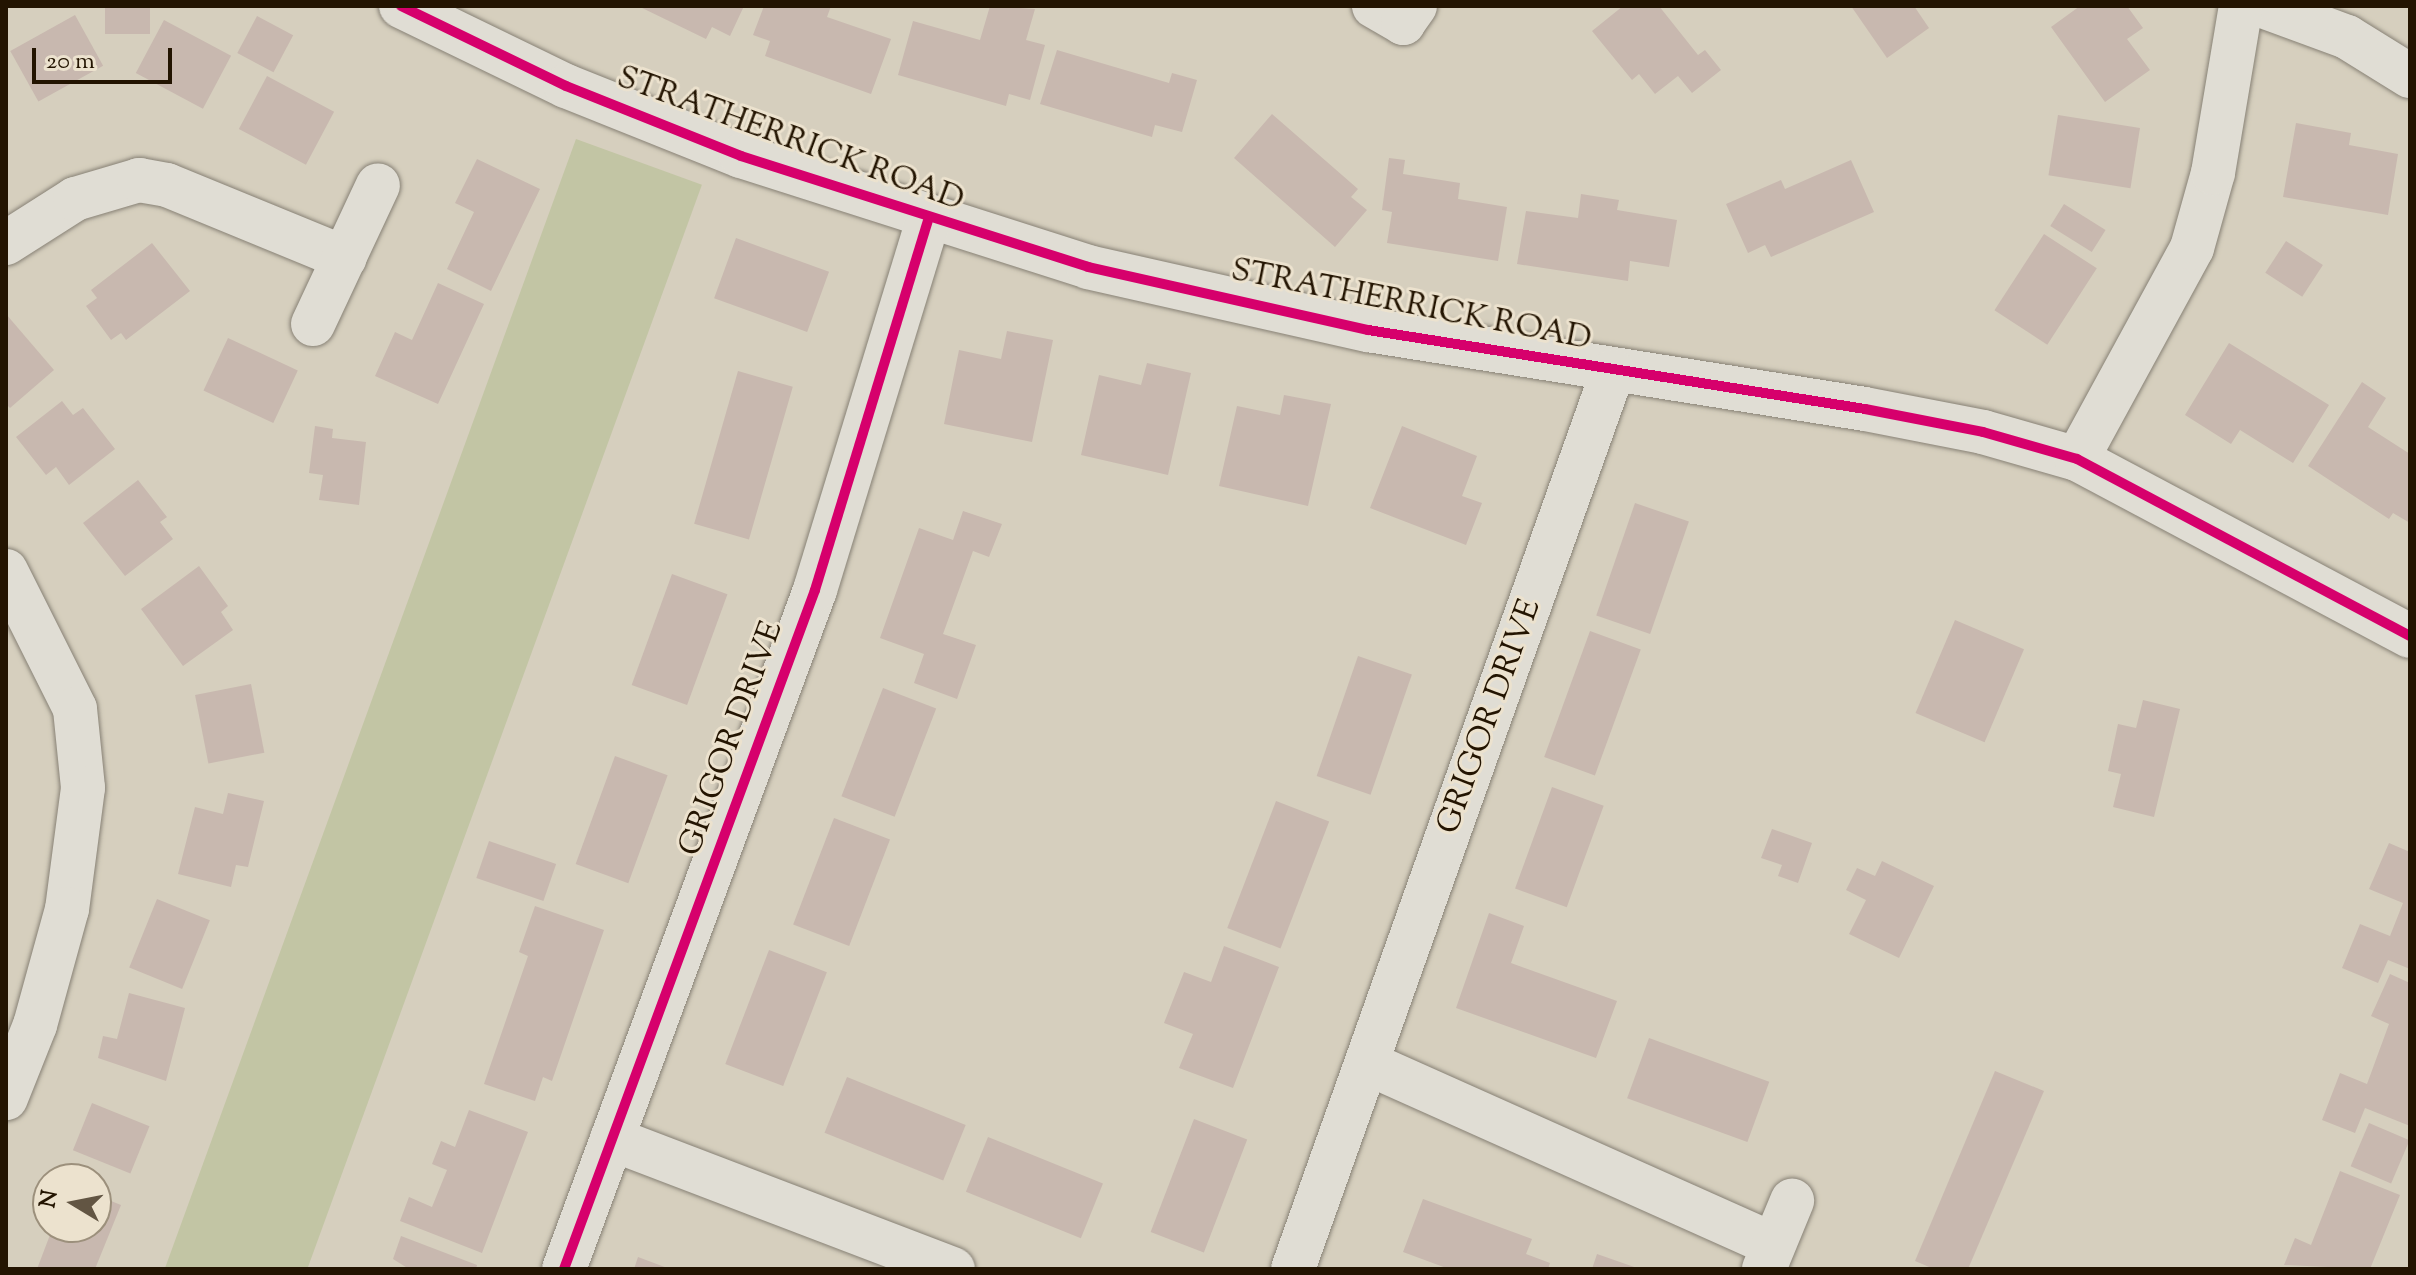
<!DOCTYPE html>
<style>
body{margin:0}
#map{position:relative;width:2416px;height:1275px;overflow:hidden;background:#d6cfbe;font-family:"Sorts Mill Goudy",serif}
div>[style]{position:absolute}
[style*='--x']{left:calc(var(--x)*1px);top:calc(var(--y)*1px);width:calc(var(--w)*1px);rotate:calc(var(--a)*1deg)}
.green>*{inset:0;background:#c2c5a4;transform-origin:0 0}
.building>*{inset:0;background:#c8b8af;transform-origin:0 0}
.roads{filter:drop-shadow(0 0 2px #878175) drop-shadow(0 0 2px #878175)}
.minor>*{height:44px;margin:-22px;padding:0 22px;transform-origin:22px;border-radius:22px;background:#e0ddd4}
.cycleway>*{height:10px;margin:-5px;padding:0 5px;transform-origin:5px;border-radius:5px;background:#d6006c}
span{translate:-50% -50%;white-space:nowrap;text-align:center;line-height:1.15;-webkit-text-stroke:6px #ece2ce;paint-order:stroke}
.street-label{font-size:32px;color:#231401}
.frame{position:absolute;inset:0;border:8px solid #231401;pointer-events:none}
.north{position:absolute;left:32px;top:1163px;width:80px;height:80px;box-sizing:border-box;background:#ece2ce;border:2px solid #9c907c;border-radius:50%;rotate:280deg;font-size:22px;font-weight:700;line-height:32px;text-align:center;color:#231401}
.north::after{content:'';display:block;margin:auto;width:28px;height:36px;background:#625543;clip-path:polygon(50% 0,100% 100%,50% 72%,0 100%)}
.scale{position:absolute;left:32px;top:48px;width:140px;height:36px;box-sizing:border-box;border:4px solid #231401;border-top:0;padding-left:10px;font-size:24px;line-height:28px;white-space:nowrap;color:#231401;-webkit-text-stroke:6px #ece2ce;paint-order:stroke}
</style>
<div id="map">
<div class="green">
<div style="left:576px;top:139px;width:134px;height:1201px;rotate:20deg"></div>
</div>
<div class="building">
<div style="left:105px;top:6px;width:45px;height:28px"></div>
<div style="clip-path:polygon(638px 6px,744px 6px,730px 36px,712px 27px,706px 39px)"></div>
<div style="clip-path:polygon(764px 6px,831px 6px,827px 17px,891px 39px,871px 94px,765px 56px,770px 41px,753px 35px)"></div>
<div style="clip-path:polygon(990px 6px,1035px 9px,1026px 40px,1045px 45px,1030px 100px,1009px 94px,1006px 106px,898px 75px,913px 21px,980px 40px)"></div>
<div style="clip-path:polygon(1623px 6px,1659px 6px,1698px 55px,1705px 50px,1721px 70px,1692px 93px,1678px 76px,1655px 94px,1639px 74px,1632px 80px,1592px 31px)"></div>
<div style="clip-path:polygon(1851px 6px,1914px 6px,1929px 28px,1887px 58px)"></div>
<div style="clip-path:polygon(2080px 6px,2127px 6px,2143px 28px,2127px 39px,2150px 70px,2105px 102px,2051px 27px)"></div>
<div style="left:75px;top:15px;width:58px;height:74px;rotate:61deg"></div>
<div style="left:257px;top:16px;width:41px;height:42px;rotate:28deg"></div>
<div style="left:164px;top:20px;width:76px;height:60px;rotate:28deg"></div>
<div style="clip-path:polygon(1057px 50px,1169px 83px,1172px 73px,1197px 80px,1182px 132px,1155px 125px,1152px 137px,1040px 104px)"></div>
<div style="left:267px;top:76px;width:76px;height:60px;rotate:28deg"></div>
<div style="clip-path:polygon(1272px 114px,1358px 189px,1351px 197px,1367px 210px,1335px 247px,1234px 158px)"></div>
<div style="left:2058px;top:115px;width:83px;height:61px;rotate:9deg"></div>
<div style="clip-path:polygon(2296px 123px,2351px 133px,2349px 145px,2398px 154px,2388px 215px,2283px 197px)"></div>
<div style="clip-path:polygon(1389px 158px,1405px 160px,1403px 174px,1460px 183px,1458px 199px,1507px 207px,1498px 261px,1387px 243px,1392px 212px,1382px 210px)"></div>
<div style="clip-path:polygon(477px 159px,540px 189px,491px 291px,447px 269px,474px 212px,455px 203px)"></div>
<div style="clip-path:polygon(1851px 160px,1874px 212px,1771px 257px,1765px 245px,1748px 253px,1726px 204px,1781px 180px,1785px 189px)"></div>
<div style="clip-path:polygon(1581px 194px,1619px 200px,1617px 210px,1677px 220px,1669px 267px,1630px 261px,1628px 281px,1517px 264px,1526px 211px,1578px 218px)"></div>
<div style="left:2064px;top:204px;width:49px;height:26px;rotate:32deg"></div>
<div style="left:2044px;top:234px;width:63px;height:91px;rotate:33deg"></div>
<div style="left:736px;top:238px;width:99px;height:64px;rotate:20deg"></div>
<div style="left:2286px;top:241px;width:44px;height:38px;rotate:33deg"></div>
<div style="clip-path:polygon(152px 243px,190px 291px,126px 340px,121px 333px,111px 340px,86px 306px,97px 298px,91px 290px)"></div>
<div style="clip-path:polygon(438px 283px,484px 304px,438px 404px,375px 376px,395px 332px,412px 340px)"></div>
<div style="clip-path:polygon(6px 314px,54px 370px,10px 408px,6px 404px)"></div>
<div style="clip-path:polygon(1007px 331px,1053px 340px,1032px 442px,944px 424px,959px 350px,1001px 359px)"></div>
<div style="left:228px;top:338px;width:77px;height:58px;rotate:25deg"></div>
<div style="clip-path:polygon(2229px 343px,2329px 405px,2293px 463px,2240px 430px,2231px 444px,2185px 415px)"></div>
<div style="clip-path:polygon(1147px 363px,1191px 373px,1168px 475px,1081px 455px,1099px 375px,1141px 385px)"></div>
<div style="left:738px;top:371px;width:57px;height:159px;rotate:16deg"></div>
<div style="clip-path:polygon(2362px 382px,2386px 398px,2368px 427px,2410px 454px,2410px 523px,2393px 513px,2389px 519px,2308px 466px)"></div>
<div style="clip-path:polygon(1284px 395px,1331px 404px,1308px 506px,1219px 486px,1237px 406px,1280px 415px)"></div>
<div style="clip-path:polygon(62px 401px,73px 415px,83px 408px,115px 449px,69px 485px,56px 467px,46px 475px,16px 437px)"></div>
<div style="clip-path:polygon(315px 426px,333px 429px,332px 438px,366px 442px,359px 505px,319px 500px,323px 475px,309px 473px)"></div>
<div style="clip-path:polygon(1402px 426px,1477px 456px,1462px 496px,1482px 503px,1466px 545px,1370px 508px)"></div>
<div style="clip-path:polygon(138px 480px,167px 517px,160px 522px,173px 539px,125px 576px,83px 523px)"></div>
<div style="left:1635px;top:503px;width:57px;height:119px;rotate:19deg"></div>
<div style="clip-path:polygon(963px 511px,1002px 524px,989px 557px,973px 551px,943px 634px,976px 645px,957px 699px,914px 683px,924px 654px,880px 638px,919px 528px,953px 540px)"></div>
<div style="clip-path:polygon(199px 566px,228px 606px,221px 612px,233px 630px,183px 666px,141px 609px)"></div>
<div style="left:672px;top:574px;width:59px;height:118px;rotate:20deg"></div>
<div style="left:1955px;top:620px;width:75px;height:101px;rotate:23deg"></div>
<div style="left:1590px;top:631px;width:54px;height:134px;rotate:20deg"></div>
<div style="left:1358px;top:656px;width:57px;height:127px;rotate:19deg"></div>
<div style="left:251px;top:684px;width:70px;height:57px;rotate:79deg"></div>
<div style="left:883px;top:688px;width:57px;height:116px;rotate:21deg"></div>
<div style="clip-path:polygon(2143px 700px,2180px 709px,2154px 817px,2113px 807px,2121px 774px,2108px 771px,2118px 724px,2136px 728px)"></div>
<div style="left:615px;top:756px;width:56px;height:115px;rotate:20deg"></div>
<div style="left:1552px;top:787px;width:55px;height:108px;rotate:20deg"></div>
<div style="clip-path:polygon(228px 793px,264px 801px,248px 867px,236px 865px,231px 887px,178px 874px,195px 807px,223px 814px)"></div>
<div style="left:1276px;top:801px;width:57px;height:136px;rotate:21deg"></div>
<div style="left:834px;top:818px;width:60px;height:114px;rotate:21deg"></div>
<div style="clip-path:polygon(1772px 829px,1812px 843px,1798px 883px,1778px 876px,1782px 865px,1761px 858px)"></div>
<div style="left:489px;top:841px;width:71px;height:39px;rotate:19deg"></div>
<div style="clip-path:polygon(2389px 843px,2410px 852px,2410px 969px,2388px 960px,2378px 983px,2342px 968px,2360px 924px,2390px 936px,2403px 903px,2369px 889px)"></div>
<div style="clip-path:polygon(1882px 861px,1934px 886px,1899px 958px,1849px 934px,1866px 900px,1846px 890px,1857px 868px,1875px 876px)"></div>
<div style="left:157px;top:899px;width:57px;height:74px;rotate:22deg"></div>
<div style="clip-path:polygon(535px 906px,604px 930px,552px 1081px,543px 1077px,535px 1101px,484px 1084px,528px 956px,519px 952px)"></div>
<div style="clip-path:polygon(1489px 913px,1524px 926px,1511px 963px,1617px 1001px,1596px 1058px,1456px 1008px)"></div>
<div style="clip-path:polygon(1224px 946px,1279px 967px,1233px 1088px,1179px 1068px,1193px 1034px,1164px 1023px,1184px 972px,1211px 982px)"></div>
<div style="left:769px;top:950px;width:62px;height:122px;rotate:21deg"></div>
<div style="clip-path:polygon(2390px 974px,2410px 983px,2410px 1126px,2365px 1108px,2355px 1133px,2322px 1120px,2340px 1073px,2367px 1084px,2389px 1024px,2371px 1016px)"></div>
<div style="clip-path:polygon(129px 993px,185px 1008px,166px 1081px,98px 1058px,103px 1036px,117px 1039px)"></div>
<div style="left:1649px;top:1038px;width:128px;height:64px;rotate:20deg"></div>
<div style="clip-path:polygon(1995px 1071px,2044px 1091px,1968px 1269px,1934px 1269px,1915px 1261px)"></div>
<div style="left:847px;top:1077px;width:128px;height:60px;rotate:22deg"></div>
<div style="left:92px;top:1103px;width:62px;height:51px;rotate:22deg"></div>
<div style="clip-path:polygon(469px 1110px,528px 1132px,482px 1253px,400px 1221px,409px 1197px,432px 1207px,447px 1170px,432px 1164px,441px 1141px,455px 1147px)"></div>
<div style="left:1194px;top:1119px;width:57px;height:121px;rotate:21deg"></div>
<div style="left:2369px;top:1123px;width:44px;height:47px;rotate:23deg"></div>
<div style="left:988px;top:1137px;width:124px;height:59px;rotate:22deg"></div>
<div style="clip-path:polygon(2340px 1171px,2400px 1195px,2370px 1269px,2284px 1265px,2295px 1238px,2311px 1245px)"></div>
<div style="clip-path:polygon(96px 1195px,121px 1205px,95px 1269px,37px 1269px,53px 1227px,96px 1227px)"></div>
<div style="clip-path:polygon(1423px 1199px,1532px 1239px,1526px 1254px,1550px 1263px,1548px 1269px,1449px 1269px,1403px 1252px)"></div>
<div style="clip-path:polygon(401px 1236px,477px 1265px,476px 1269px,409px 1269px,393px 1259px)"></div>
<div style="clip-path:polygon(1597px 1254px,1640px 1269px,1592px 1269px)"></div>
<div style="clip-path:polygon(638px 1257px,670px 1269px,634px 1269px)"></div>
</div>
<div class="roads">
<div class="minor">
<div style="--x:401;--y:6;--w:183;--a:25.9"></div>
<div style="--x:566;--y:86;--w:188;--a:21.8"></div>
<div style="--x:741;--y:156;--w:364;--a:17.7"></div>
<div style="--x:1088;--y:267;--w:287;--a:12.7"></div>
<div style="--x:1368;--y:330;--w:503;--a:9.03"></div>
<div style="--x:1865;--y:409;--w:120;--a:11"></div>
<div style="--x:1983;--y:432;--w:98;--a:16"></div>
<div style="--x:2077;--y:459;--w:377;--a:28"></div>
<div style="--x:1374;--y:6;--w:34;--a:30"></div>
<div style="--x:1403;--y:23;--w:21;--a:-55"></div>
<div style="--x:2263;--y:6;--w:90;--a:20.3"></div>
<div style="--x:2347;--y:37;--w:74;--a:31.8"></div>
<div style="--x:6;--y:243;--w:82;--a:-32.5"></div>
<div style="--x:75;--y:199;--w:67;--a:-16.5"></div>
<div style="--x:139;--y:180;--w:28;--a:10"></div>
<div style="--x:167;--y:185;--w:192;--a:22.3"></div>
<div style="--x:313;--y:324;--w:153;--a:-64.9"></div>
<div style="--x:2077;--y:459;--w:240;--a:-61.4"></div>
<div style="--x:2192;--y:248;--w:78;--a:-74.4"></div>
<div style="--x:2213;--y:173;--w:169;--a:-80.5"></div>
<div style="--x:6;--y:571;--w:154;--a:63.4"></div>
<div style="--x:75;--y:709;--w:79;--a:84.2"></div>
<div style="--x:83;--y:788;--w:122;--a:97.5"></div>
<div style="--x:67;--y:909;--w:120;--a:105.4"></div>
<div style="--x:35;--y:1025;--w:79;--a:111.7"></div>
<div style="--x:1367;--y:1063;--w:445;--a:24.1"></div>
<div style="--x:612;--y:1139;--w:365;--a:20.9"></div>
<div style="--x:564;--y:1269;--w:724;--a:-69.71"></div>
<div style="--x:815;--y:590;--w:387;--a:-73"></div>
<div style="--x:1293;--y:1269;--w:953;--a:-70.39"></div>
<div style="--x:1764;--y:1269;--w:74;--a:-67.6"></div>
</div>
</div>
<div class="cycleway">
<div style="--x:401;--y:6;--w:183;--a:25.9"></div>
<div style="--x:566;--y:86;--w:188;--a:21.8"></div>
<div style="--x:741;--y:156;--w:364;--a:17.7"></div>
<div style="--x:1088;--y:267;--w:287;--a:12.7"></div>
<div style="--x:1368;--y:330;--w:503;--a:9.03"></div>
<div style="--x:1865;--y:409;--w:120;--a:11"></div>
<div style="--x:1983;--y:432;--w:98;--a:16"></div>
<div style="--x:2077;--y:459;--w:377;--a:28"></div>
<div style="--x:564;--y:1269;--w:724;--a:-69.71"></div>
<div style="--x:815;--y:590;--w:387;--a:-73"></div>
</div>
<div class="street-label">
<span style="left:790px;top:140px;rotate:20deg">STRATHERRICK ROAD</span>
<span style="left:1411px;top:306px;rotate:11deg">STRATHERRICK ROAD</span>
<span style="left:1490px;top:717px;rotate:-70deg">GRIGOR DRIVE</span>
<span style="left:732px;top:739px;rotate:-70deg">GRIGOR DRIVE</span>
</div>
<div class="frame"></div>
<div class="north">N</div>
<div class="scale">20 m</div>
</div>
